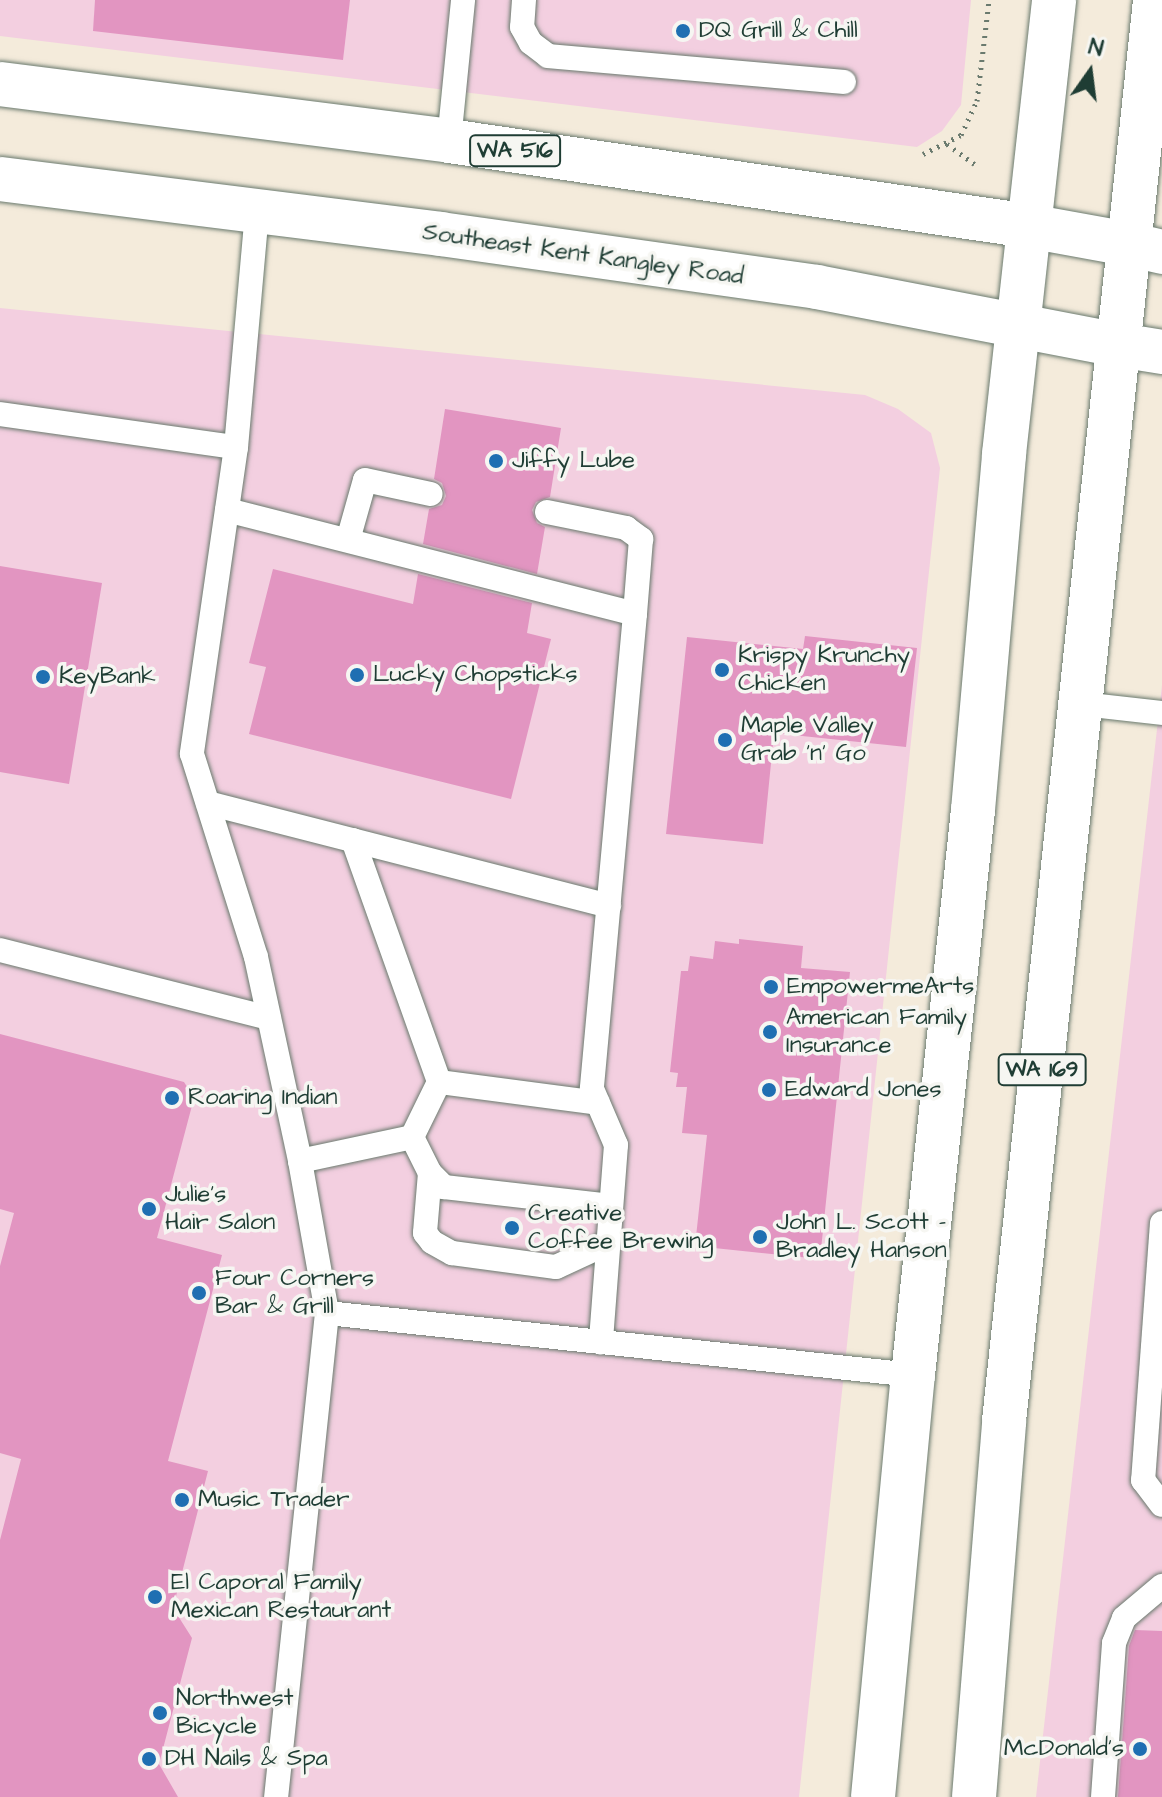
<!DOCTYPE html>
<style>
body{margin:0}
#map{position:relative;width:1162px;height:1797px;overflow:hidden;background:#f4ebdb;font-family:"Architects Daughter",sans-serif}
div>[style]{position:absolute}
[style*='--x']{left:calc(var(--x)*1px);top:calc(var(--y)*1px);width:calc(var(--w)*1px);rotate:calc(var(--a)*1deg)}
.built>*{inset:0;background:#f3cfe0}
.building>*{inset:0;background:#e295c1}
.path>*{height:5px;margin-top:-2.5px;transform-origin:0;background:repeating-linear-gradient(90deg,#6a7a6e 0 2px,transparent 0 8px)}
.roads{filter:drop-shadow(0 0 2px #6a7a6e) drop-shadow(0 0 2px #6a7a6e)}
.lane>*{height:24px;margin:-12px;padding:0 12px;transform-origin:12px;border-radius:12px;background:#fff}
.secondary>*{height:44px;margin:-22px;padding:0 22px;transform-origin:22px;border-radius:22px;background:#fff}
.primary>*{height:44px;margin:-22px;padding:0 22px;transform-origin:22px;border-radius:22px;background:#fff}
.dots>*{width:22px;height:22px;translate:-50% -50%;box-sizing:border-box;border:4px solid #f6f6f2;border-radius:50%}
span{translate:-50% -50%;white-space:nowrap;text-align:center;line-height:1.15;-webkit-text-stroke:7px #f6f6f2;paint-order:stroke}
.shield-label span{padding:2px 6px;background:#f6f6f2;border:2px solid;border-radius:6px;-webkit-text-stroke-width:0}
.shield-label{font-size:22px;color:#1f3d34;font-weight:700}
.poi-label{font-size:24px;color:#1f3d34}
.left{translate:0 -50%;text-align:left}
.right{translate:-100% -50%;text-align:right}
.street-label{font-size:24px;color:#1f3d34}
.north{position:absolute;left:1050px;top:32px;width:80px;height:80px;-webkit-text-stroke:6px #f6f6f2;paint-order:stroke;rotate:14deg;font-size:22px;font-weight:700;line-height:32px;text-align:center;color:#1f3d34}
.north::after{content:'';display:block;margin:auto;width:28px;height:36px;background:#1f3d34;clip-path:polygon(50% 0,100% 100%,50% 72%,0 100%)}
</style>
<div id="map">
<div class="built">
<div style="clip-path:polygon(0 0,971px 0,961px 105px,942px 131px,917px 147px,0 36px)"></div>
<div style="clip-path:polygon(0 308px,865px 395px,898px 409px,931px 433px,940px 468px,799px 1797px,0 1797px)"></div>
<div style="clip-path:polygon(1162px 685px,1162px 1797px,1036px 1797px)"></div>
</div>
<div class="building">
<div style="clip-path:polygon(95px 0,350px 0,343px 60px,93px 31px)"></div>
<div style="clip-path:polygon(445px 409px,561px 428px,550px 497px,536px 502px,532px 510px,537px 523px,545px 527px,537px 574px,423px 544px,429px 509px,442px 505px,446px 496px,442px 483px,434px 479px)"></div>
<div style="clip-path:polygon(0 566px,102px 583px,69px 784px,0 772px)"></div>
<div style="clip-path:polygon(273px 569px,413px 604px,418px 574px,532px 603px,527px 633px,551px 639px,511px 799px,249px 734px,266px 667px,249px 663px)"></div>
<div style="clip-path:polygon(805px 636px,917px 648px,906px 747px,774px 733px,763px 844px,666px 834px,687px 637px,803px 649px)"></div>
<div style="clip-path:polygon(739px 939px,803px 946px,801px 968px,850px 972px,820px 1259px,695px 1246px,707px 1135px,682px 1133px,687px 1087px,676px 1087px,678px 1073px,670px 1072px,681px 971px,688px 971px,690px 956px,713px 959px,715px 941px,739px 944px)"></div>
<div style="clip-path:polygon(0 1034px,184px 1082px,194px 1098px,157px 1238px,222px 1255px,168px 1461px,208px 1471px,173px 1608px,192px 1638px,159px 1764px,178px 1797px,0 1797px,0 1540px,21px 1459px,0 1453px,0 1266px,14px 1213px,0 1209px)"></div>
<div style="clip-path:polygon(1135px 1630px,1162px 1631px,1162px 1797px,1118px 1797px,1129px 1646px)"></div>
</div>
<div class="path">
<div style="--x:947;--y:144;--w:34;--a:36"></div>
<div style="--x:923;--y:154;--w:42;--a:-26.6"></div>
<div style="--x:961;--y:135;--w:38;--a:-65"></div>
<div style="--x:977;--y:101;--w:102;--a:-83.2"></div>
</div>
<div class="roads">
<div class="lane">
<div style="--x:524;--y:0;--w:27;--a:94"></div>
<div style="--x:522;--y:27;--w:18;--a:61"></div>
<div style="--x:531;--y:43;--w:21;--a:37"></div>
<div style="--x:548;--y:56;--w:297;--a:5"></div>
<div style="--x:449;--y:141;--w:142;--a:-84.3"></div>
<div style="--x:257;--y:212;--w:236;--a:95.1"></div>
<div style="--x:236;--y:447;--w:310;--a:98.2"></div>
<div style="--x:192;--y:754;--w:213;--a:72.5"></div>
<div style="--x:256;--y:957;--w:209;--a:77.8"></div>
<div style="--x:300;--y:1161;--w:154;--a:79.9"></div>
<div style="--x:327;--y:1313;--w:487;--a:96"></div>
<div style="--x:0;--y:414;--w:238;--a:8"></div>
<div style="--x:227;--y:510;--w:421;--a:14.3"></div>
<div style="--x:635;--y:614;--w:477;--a:95.2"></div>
<div style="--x:592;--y:1089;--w:61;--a:66.8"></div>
<div style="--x:616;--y:1145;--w:198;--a:94.4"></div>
<div style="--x:547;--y:512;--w:81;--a:11.4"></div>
<div style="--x:626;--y:528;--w:19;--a:36"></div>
<div style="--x:641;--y:539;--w:75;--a:94.6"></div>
<div style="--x:348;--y:540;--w:62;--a:-74.2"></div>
<div style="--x:365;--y:480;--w:67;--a:12"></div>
<div style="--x:1082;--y:704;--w:81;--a:6.4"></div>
<div style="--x:208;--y:803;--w:414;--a:14.4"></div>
<div style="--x:353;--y:840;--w:257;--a:70.4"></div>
<div style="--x:439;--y:1082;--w:61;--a:116.1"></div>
<div style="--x:0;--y:950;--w:277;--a:14.2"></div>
<div style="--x:439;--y:1082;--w:160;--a:7.5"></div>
<div style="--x:300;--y:1161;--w:115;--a:-12.1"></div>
<div style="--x:412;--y:1137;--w:40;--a:63.4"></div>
<div style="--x:430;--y:1173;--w:20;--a:45"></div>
<div style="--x:444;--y:1187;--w:168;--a:6.5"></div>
<div style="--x:430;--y:1173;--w:60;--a:94.8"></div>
<div style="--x:425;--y:1233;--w:11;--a:52"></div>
<div style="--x:432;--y:1242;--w:23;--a:29"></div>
<div style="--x:452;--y:1253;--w:105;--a:7.7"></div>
<div style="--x:556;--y:1267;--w:57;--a:-24.8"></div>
<div style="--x:1162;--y:1223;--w:258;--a:94.2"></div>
<div style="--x:1143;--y:1480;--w:31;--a:53"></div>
<div style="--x:327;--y:1313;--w:589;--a:6.04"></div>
<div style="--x:1103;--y:1797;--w:154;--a:-85.9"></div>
<div style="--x:1114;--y:1643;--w:27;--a:-68"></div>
<div style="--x:1124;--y:1618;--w:50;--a:-40.1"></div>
</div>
<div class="secondary">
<div style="--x:1128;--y:244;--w:35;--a:13"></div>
<div style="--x:1119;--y:345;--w:44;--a:9.2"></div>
</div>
<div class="primary">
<div style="--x:0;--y:84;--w:453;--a:7.2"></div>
<div style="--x:449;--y:141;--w:586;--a:8.34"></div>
<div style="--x:1029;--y:226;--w:101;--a:10.3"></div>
<div style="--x:0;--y:179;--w:444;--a:7.1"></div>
<div style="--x:441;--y:234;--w:380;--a:8"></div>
<div style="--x:817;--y:287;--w:308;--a:10.9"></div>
<div style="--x:873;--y:1797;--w:424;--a:-84.6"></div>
<div style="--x:913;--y:1375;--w:568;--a:-83.94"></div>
<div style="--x:973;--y:810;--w:357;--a:-85"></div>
<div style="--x:1004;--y:454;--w:457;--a:-83.7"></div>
<div style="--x:974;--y:1797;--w:377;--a:-85.4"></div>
<div style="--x:1004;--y:1421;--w:1429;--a:-83.93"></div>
</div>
</div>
<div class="dots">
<div style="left:683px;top:31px;background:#1f6fb2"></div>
<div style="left:496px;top:461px;background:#1f6fb2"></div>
<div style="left:722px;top:670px;background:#1f6fb2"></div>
<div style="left:357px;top:675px;background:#1f6fb2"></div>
<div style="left:43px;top:677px;background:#1f6fb2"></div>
<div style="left:725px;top:740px;background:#1f6fb2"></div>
<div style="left:771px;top:987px;background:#1f6fb2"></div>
<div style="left:770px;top:1032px;background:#1f6fb2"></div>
<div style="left:769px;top:1090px;background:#1f6fb2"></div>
<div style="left:172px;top:1098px;background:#1f6fb2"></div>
<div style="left:149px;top:1209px;background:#1f6fb2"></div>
<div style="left:512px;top:1228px;background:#1f6fb2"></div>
<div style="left:760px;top:1237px;background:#1f6fb2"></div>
<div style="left:199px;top:1293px;background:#1f6fb2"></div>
<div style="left:182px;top:1500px;background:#1f6fb2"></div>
<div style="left:155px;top:1597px;background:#1f6fb2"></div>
<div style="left:160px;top:1713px;background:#1f6fb2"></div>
<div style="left:1140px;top:1749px;background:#1f6fb2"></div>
<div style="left:149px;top:1759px;background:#1f6fb2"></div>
</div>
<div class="shield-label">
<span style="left:515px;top:151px">WA 516</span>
<span style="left:1042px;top:1070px">WA 169</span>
</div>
<div class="poi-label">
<span class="left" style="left:699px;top:31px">DQ Grill &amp; Chill</span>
<span class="left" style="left:512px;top:461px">Jiffy Lube</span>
<span class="left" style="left:738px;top:670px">Krispy Krunchy<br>Chicken</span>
<span class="left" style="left:373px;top:675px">Lucky Chopsticks</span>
<span class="left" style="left:59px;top:677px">KeyBank</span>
<span class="left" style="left:741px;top:740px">Maple Valley<br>Grab 'n' Go</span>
<span class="left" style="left:787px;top:987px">EmpowermeArts</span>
<span class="left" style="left:786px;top:1032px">American Family<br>Insurance</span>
<span class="left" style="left:785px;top:1090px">Edward Jones</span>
<span class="left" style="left:188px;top:1098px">Roaring Indian</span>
<span class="left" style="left:165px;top:1209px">Julie's<br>Hair Salon</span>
<span class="left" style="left:528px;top:1228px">Creative<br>Coffee Brewing</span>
<span class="left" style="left:776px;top:1237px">John L. Scott -<br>Bradley Hanson</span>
<span class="left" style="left:215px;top:1293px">Four Corners<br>Bar &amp; Grill</span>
<span class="left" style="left:198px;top:1500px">Music Trader</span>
<span class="left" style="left:171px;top:1597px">El Caporal Family<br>Mexican Restaurant</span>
<span class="left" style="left:176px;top:1713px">Northwest<br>Bicycle</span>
<span class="right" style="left:1124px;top:1749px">McDonald's</span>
<span class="left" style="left:165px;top:1759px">DH Nails &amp; Spa</span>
</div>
<div class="street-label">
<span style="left:583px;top:255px;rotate:8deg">Southeast Kent Kangley Road</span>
</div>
<div class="north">N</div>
</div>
